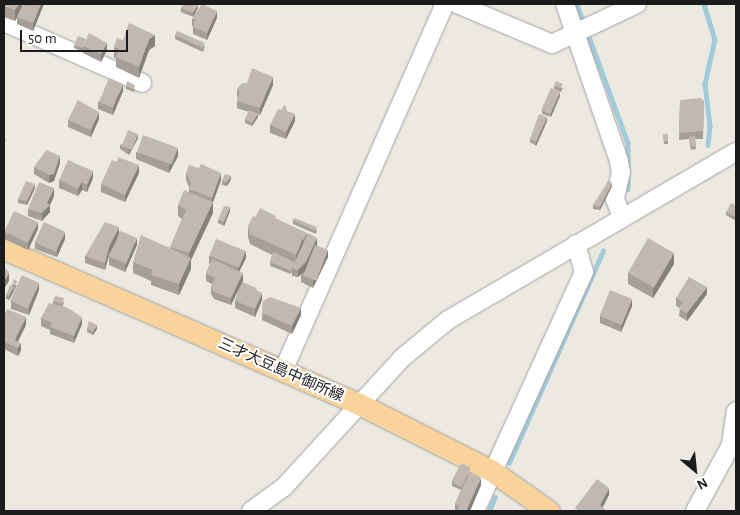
<!DOCTYPE html>
<meta charset="utf-8">
<style>
body{margin:0}
#map{position:relative;width:740px;height:515px;overflow:hidden;background:#ece9e1;font-family:"Alegreya Sans","Noto Sans JP",sans-serif}
div>[style]{position:absolute}
[style*='--x']{left:calc(var(--x)*1px);top:calc(var(--y)*1px);width:calc(var(--w)*1px);rotate:calc(var(--a)*1deg)}
.stream>*{height:4.5px;margin:-2.25px;padding:0 2.25px;transform-origin:2.25px;border-radius:2.25px;background:#a2cad9}
.roads{filter:drop-shadow(0 0 1px #a2a2a2) drop-shadow(0 0 1px #a2a2a2)}
.minor>*{height:18px;margin:-9px;padding:0 9px;transform-origin:9px;border-radius:9px;background:#fff}
.major>*{height:21px;margin:-10.5px;padding:0 10.5px;transform-origin:10.5px;border-radius:10.5px;background:#f8d39b}
.wall>*{inset:0;background:#a69e98}
.shaded-wall>*{inset:0;background:#87817c}
.building>*{inset:0;background:#c1b8b1;transform-origin:0 0}
span{translate:-50% -50%;white-space:nowrap;text-align:center;line-height:1.15;-webkit-text-stroke:4px #fff;paint-order:stroke}
.street-label{font-size:15px;color:#1b1b1b}
.frame{position:absolute;inset:0;border:5px solid #1b1b1b;pointer-events:none}
.north{position:absolute;left:670px;top:445px;width:50px;height:50px;-webkit-text-stroke:4px #fff;paint-order:stroke;rotate:152deg;font-size:14px;font-weight:700;line-height:20px;text-align:center;color:#1b1b1b}
.north::after{content:'';display:block;margin:auto;width:18px;height:22px;background:#1b1b1b;clip-path:polygon(50% 0,100% 100%,50% 72%,0 100%)}
.scale{position:absolute;left:20px;top:30px;width:108px;height:22px;box-sizing:border-box;border:2px solid #1b1b1b;border-top:0;padding-left:6px;font-size:15px;line-height:18px;white-space:nowrap;color:#1b1b1b;-webkit-text-stroke:4px #fff;paint-order:stroke}
</style>
<div id="map">
<div class="stream">
<div style="--x:577;--y:4;--w:21;--a:71"></div>
<div style="--x:704;--y:4;--w:37;--a:73"></div>
<div style="--x:715;--y:39;--w:46;--a:102.5"></div>
<div style="--x:705;--y:84;--w:42;--a:83.2"></div>
<div style="--x:710;--y:126;--w:19;--a:96"></div>
<div style="--x:587;--y:31;--w:119;--a:69.9"></div>
<div style="--x:628;--y:143;--w:46;--a:90"></div>
<div style="--x:509;--y:463;--w:232;--a:-66.1"></div>
<div style="--x:489;--y:511;--w:15;--a:-67"></div>
</div>
<div class="roads">
<div class="minor">
<div style="--x:457;--y:4;--w:103;--a:22.8"></div>
<div style="--x:552;--y:44;--w:94;--a:-25.2"></div>
<div style="--x:565;--y:4;--w:166;--a:71"></div>
<div style="--x:619;--y:161;--w:11;--a:80"></div>
<div style="--x:621;--y:172;--w:28;--a:103"></div>
<div style="--x:615;--y:199;--w:19;--a:69"></div>
<div style="--x:4;--y:22;--w:151;--a:23.8"></div>
<div style="--x:283;--y:371;--w:401;--a:-66.2"></div>
<div style="--x:251;--y:511;--w:39;--a:-36"></div>
<div style="--x:283;--y:488;--w:176;--a:-47.5"></div>
<div style="--x:402;--y:358;--w:60;--a:-39.6"></div>
<div style="--x:448;--y:320;--w:333;--a:-30.3"></div>
<div style="--x:475;--y:511;--w:263;--a:-65.5"></div>
<div style="--x:584;--y:272;--w:29;--a:-106"></div>
<div style="--x:695;--y:511;--w:75;--a:-61.4"></div>
<div style="--x:731;--y:445;--w:34;--a:-82"></div>
</div>
<div class="major">
<div style="--x:4;--y:249;--w:387;--a:23.6"></div>
<div style="--x:359;--y:404;--w:149;--a:26.7"></div>
<div style="--x:492;--y:471;--w:70;--a:35.1"></div>
</div>
</div>
<div class="wall">
<div style="clip-path:polygon(4px 4px,44px 4px,33px 31px,17px 24px,17px 17px,15px 21px,4px 17px)"></div>
<div style="clip-path:polygon(181px 8px,198px 8px,193px 17px,181px 12px)"></div>
<div style="clip-path:polygon(217px 18px,207px 40px,193px 34px,193px 26px,192px 26px,192px 19px)"></div>
<div style="clip-path:polygon(175px 35px,205px 46px,203px 52px,175px 39px)"></div>
<div style="clip-path:polygon(74px 45px,107px 50px,101px 62px,83px 53px,83px 52px,74px 48px)"></div>
<div style="clip-path:polygon(155px 46px,149px 50px,139px 78px,116px 67px,116px 58px,114px 58px,114px 47px)"></div>
<div style="clip-path:polygon(273px 85px,260px 115px,258px 114px,258px 117px,252px 126px,245px 123px,245px 119px,249px 112px,237px 108px,237px 101px,238px 97px,237px 97px,237px 89px)"></div>
<div style="clip-path:polygon(126px 86px,135px 89px,134px 92px,126px 89px)"></div>
<div style="clip-path:polygon(554px 86px,563px 88px,561px 92px,554px 89px)"></div>
<div style="clip-path:polygon(123px 91px,113px 115px,98px 109px,98px 102px)"></div>
<div style="clip-path:polygon(560px 96px,551px 117px,542px 114px,542px 110px)"></div>
<div style="clip-path:polygon(680px 100px,704px 101px,703px 139px,695px 139px,696px 149px,691px 150px,689px 139px,679px 140px)"></div>
<div style="clip-path:polygon(281px 110px,287px 111px,295px 121px,286px 139px,270px 133px,270px 125px)"></div>
<div style="clip-path:polygon(99px 119px,91px 137px,68px 127px,68px 120px)"></div>
<div style="clip-path:polygon(547px 121px,536px 146px,530px 142px,530px 139px)"></div>
<div style="clip-path:polygon(663px 134px,668px 134px,668px 144px,664px 144px)"></div>
<div style="clip-path:polygon(138px 138px,129px 155px,120px 149px,120px 145px)"></div>
<div style="clip-path:polygon(136px 152px,178px 156px,169px 173px,136px 159px)"></div>
<div style="clip-path:polygon(117px 162px,139px 173px,125px 202px,101px 192px,101px 184px)"></div>
<div style="clip-path:polygon(60px 163px,54px 181px,49px 183px,34px 174px,34px 167px)"></div>
<div style="clip-path:polygon(186px 173px,221px 180px,213px 202px,213px 213px,191px 260px,191px 269px,179px 295px,151px 285px,151px 281px,133px 273px,133px 262px,162px 245px,170px 248px,182px 219px,178px 216px,178px 205px,189px 192px,189px 187px,186px 180px)"></div>
<div style="clip-path:polygon(93px 178px,87px 192px,82px 190px,78px 196px,59px 188px,59px 180px)"></div>
<div style="clip-path:polygon(231px 179px,227px 186px,222px 185px,222px 181px)"></div>
<div style="clip-path:polygon(612px 186px,600px 210px,593px 209px,593px 205px)"></div>
<div style="clip-path:polygon(35px 188px,27px 205px,18px 203px,18px 199px)"></div>
<div style="clip-path:polygon(54px 196px,50px 205px,50px 212px,42px 221px,28px 216px,28px 209px)"></div>
<div style="clip-path:polygon(736px 206px,736px 221px,726px 215px,726px 212px)"></div>
<div style="clip-path:polygon(230px 211px,224px 226px,218px 223px,218px 220px)"></div>
<div style="clip-path:polygon(256px 217px,276px 219px,307px 236px,317px 245px,328px 257px,313px 288px,301px 282px,301px 275px,302px 273px,298px 277px,292px 276px,292px 271px,291px 274px,270px 266px,270px 262px,272px 255px,250px 244px,248px 237px,248px 226px)"></div>
<div style="clip-path:polygon(293px 220px,317px 230px,316px 234px,293px 224px)"></div>
<div style="clip-path:polygon(38px 229px,28px 250px,4px 239px,4px 232px)"></div>
<div style="clip-path:polygon(119px 233px,137px 245px,125px 272px,109px 265px,109px 257px,115px 242px,109px 255px,105px 270px,85px 263px,85px 256px)"></div>
<div style="clip-path:polygon(65px 239px,57px 257px,35px 249px,35px 242px)"></div>
<div style="clip-path:polygon(209px 256px,246px 258px,239px 272px,243px 281px,242px 282px,257px 291px,262px 300px,255px 317px,235px 308px,235px 301px,241px 284px,231px 305px,214px 299px,211px 294px,211px 287px,212px 284px,206px 281px,206px 273px,210px 264px,209px 263px)"></div>
<div style="clip-path:polygon(674px 264px,653px 298px,628px 284px,628px 273px)"></div>
<div style="clip-path:polygon(12px 284px,17px 285px,15px 290px,14px 289px,9px 300px,6px 299px,6px 295px,12px 286px)"></div>
<div style="clip-path:polygon(39px 290px,29px 315px,11px 309px,11px 301px)"></div>
<div style="clip-path:polygon(707px 294px,687px 321px,679px 316px,680px 308px,676px 306px,676px 298px)"></div>
<div style="clip-path:polygon(53px 301px,64px 302px,63px 306px,82px 324px,74px 343px,50px 334px,50px 330px,41px 326px,41px 318px,53px 304px)"></div>
<div style="clip-path:polygon(263px 301px,301px 315px,292px 334px,262px 320px)"></div>
<div style="clip-path:polygon(632px 306px,621px 332px,600px 323px,600px 316px)"></div>
<div style="clip-path:polygon(4px 315px,26px 325px,18px 341px,21px 350px,18px 356px,4px 349px)"></div>
<div style="clip-path:polygon(87px 328px,97px 329px,93px 335px,87px 332px)"></div>
<div style="clip-path:polygon(471px 472px,470px 473px,481px 485px,470px 511px,455px 511px,455px 504px,461px 490px,452px 486px,452px 482px)"></div>
</div>
<div class="shaded-wall">
<div style="clip-path:polygon(19px 4px,25px 4px,15px 21px,15px 10px)"></div>
<div style="clip-path:polygon(41px 4px,44px 4px,33px 31px,33px 23px)"></div>
<div style="clip-path:polygon(198px 5px,198px 8px,193px 17px,193px 13px)"></div>
<div style="clip-path:polygon(217px 11px,217px 18px,207px 40px,207px 33px)"></div>
<div style="clip-path:polygon(155px 35px,155px 46px,149px 50px,139px 78px,139px 67px,149px 39px)"></div>
<div style="clip-path:polygon(107px 43px,107px 50px,101px 62px,101px 54px)"></div>
<div style="clip-path:polygon(273px 77px,273px 85px,260px 115px,260px 108px)"></div>
<div style="clip-path:polygon(123px 84px,123px 91px,113px 115px,113px 108px)"></div>
<div style="clip-path:polygon(560px 92px,560px 96px,551px 117px,551px 113px)"></div>
<div style="clip-path:polygon(99px 112px,99px 119px,91px 137px,91px 130px)"></div>
<div style="clip-path:polygon(258px 114px,258px 117px,252px 126px,252px 123px)"></div>
<div style="clip-path:polygon(295px 114px,295px 121px,286px 139px,286px 132px)"></div>
<div style="clip-path:polygon(547px 117px,547px 121px,536px 146px,536px 142px)"></div>
<div style="clip-path:polygon(138px 134px,138px 138px,129px 155px,129px 151px)"></div>
<div style="clip-path:polygon(178px 148px,178px 156px,169px 173px,169px 166px)"></div>
<div style="clip-path:polygon(60px 156px,60px 163px,54px 181px,49px 183px,49px 175px)"></div>
<div style="clip-path:polygon(139px 165px,139px 173px,125px 202px,125px 195px)"></div>
<div style="clip-path:polygon(93px 171px,93px 178px,87px 192px,87px 185px)"></div>
<div style="clip-path:polygon(221px 173px,221px 180px,213px 202px,213px 213px,191px 260px,191px 269px,179px 295px,179px 284px,189px 261px,189px 253px,212px 204px,212px 198px)"></div>
<div style="clip-path:polygon(231px 176px,231px 179px,227px 186px,227px 182px)"></div>
<div style="clip-path:polygon(82px 182px,82px 190px,78px 196px,78px 189px)"></div>
<div style="clip-path:polygon(612px 183px,612px 186px,600px 210px,600px 207px)"></div>
<div style="clip-path:polygon(35px 184px,35px 188px,27px 205px,27px 201px)"></div>
<div style="clip-path:polygon(54px 188px,54px 196px,50px 205px,50px 212px,42px 221px,42px 213px)"></div>
<div style="clip-path:polygon(230px 207px,230px 211px,224px 226px,224px 222px)"></div>
<div style="clip-path:polygon(38px 222px,38px 229px,28px 250px,28px 243px)"></div>
<div style="clip-path:polygon(119px 227px,119px 235px,109px 255px,105px 270px,105px 263px,109px 247px)"></div>
<div style="clip-path:polygon(65px 232px,65px 239px,57px 257px,57px 250px)"></div>
<div style="clip-path:polygon(307px 233px,307px 240px,303px 248px,303px 241px)"></div>
<div style="clip-path:polygon(137px 238px,137px 245px,125px 272px,125px 265px)"></div>
<div style="clip-path:polygon(303px 238px,303px 249px,296px 266px,296px 255px)"></div>
<div style="clip-path:polygon(317px 238px,317px 245px,306px 270px,298px 277px,298px 270px)"></div>
<div style="clip-path:polygon(328px 250px,328px 257px,313px 288px,313px 281px)"></div>
<div style="clip-path:polygon(246px 251px,246px 258px,238px 274px,238px 267px)"></div>
<div style="clip-path:polygon(674px 253px,674px 264px,653px 298px,653px 288px)"></div>
<div style="clip-path:polygon(9px 273px,9px 281px,4px 289px,4px 281px)"></div>
<div style="clip-path:polygon(243px 273px,243px 281px,231px 305px,231px 298px)"></div>
<div style="clip-path:polygon(39px 283px,39px 290px,29px 315px,29px 308px)"></div>
<div style="clip-path:polygon(14px 287px,14px 291px,9px 300px,9px 296px)"></div>
<div style="clip-path:polygon(707px 287px,707px 294px,687px 321px,687px 313px)"></div>
<div style="clip-path:polygon(262px 293px,262px 300px,255px 317px,255px 309px)"></div>
<div style="clip-path:polygon(632px 299px,632px 306px,621px 332px,621px 324px)"></div>
<div style="clip-path:polygon(301px 308px,301px 315px,292px 334px,292px 326px)"></div>
<div style="clip-path:polygon(26px 317px,26px 325px,15px 347px,15px 340px)"></div>
<div style="clip-path:polygon(82px 317px,82px 324px,74px 343px,74px 336px)"></div>
<div style="clip-path:polygon(97px 325px,97px 329px,93px 335px,93px 332px)"></div>
<div style="clip-path:polygon(21px 343px,21px 350px,18px 356px,18px 348px)"></div>
<div style="clip-path:polygon(481px 478px,481px 485px,470px 511px,466px 511px)"></div>
<div style="clip-path:polygon(609px 488px,609px 495px,601px 511px,600px 505px)"></div>
</div>
<div class="building">
<div style="clip-path:polygon(4px 4px,19px 4px,15px 10px,4px 6px)"></div>
<div style="clip-path:polygon(23px 4px,41px 4px,33px 23px,17px 17px)"></div>
<div style="clip-path:polygon(183px 4px,196px 4px,198px 5px,193px 13px,181px 8px)"></div>
<div style="clip-path:polygon(202px 4px,217px 11px,207px 33px,193px 27px,195px 20px,192px 19px)"></div>
<div style="clip-path:polygon(129px 23px,155px 35px,149px 39px,139px 67px,116px 57px,119px 49px,114px 47px,117px 38px,123px 40px)"></div>
<div style="clip-path:polygon(177px 31px,205px 43px,203px 48px,175px 35px)"></div>
<div style="clip-path:polygon(89px 33px,107px 43px,101px 54px,83px 46px)"></div>
<div style="clip-path:polygon(78px 36px,86px 39px,83px 46px,83px 48px,74px 45px)"></div>
<div style="clip-path:polygon(252px 68px,273px 77px,260px 108px,237px 101px,240px 92px,237px 89px,242px 83px,247px 83px)"></div>
<div style="left:109px;top:78px;width:15px;height:26px;rotate:23deg"></div>
<div style="clip-path:polygon(127px 81px,135px 85px,134px 89px,126px 86px)"></div>
<div style="clip-path:polygon(556px 81px,563px 84px,561px 88px,554px 86px)"></div>
<div style="left:551px;top:88px;width:10px;height:24px;rotate:24deg"></div>
<div style="clip-path:polygon(701px 98px,704px 101px,703px 131px,679px 133px,680px 100px)"></div>
<div style="clip-path:polygon(78px 100px,99px 112px,91px 130px,68px 120px)"></div>
<div style="clip-path:polygon(285px 104px,287px 111px,295px 114px,286px 132px,270px 125px,278px 109px,281px 110px)"></div>
<div style="clip-path:polygon(249px 110px,258px 114px,252px 123px,245px 119px)"></div>
<div style="clip-path:polygon(539px 114px,547px 117px,536px 142px,530px 139px)"></div>
<div style="left:128px;top:130px;width:11px;height:17px;rotate:22deg"></div>
<div style="clip-path:polygon(663px 134px,668px 134px,668px 141px,664px 141px)"></div>
<div style="left:143px;top:135px;width:37px;height:18px;rotate:20deg"></div>
<div style="clip-path:polygon(695px 136px,696px 146px,691px 146px,689px 137px)"></div>
<div style="clip-path:polygon(4px 138px,6px 139px,4px 145px)"></div>
<div style="clip-path:polygon(46px 150px,60px 156px,54px 174px,49px 175px,34px 167px)"></div>
<div style="clip-path:polygon(118px 157px,139px 165px,125px 195px,101px 184px,112px 160px,117px 162px)"></div>
<div style="clip-path:polygon(68px 160px,93px 171px,87px 185px,82px 182px,78px 189px,59px 180px)"></div>
<div style="clip-path:polygon(201px 164px,221px 173px,212px 198px,189px 189px,191px 182px,186px 173px,189px 165px,199px 168px)"></div>
<div style="clip-path:polygon(225px 174px,231px 176px,227px 182px,222px 181px)"></div>
<div style="clip-path:polygon(609px 180px,612px 183px,600px 207px,593px 205px)"></div>
<div style="clip-path:polygon(26px 181px,35px 184px,27px 201px,18px 199px)"></div>
<div style="clip-path:polygon(39px 182px,54px 188px,47px 203px,50px 205px,42px 213px,28px 209px)"></div>
<div style="clip-path:polygon(184px 190px,213px 202px,189px 253px,170px 247px,186px 210px,178px 205px)"></div>
<div style="clip-path:polygon(731px 203px,736px 206px,736px 217px,726px 212px)"></div>
<div style="clip-path:polygon(224px 206px,230px 207px,224px 222px,218px 220px)"></div>
<div style="left:260px;top:208px;width:18px;height:10px;rotate:27deg"></div>
<div style="left:14px;top:211px;width:26px;height:23px;rotate:25deg"></div>
<div style="clip-path:polygon(253px 216px,303px 238px,296px 255px,250px 234px,248px 226px)"></div>
<div style="clip-path:polygon(275px 218px,307px 233px,303px 241px,303px 238px,272px 225px)"></div>
<div style="clip-path:polygon(294px 218px,317px 227px,316px 231px,293px 220px)"></div>
<div style="left:44px;top:222px;width:23px;height:22px;rotate:25deg"></div>
<div style="clip-path:polygon(105px 222px,119px 227px,109px 247px,105px 263px,85px 256px)"></div>
<div style="left:120px;top:231px;width:18px;height:28px;rotate:22deg"></div>
<div style="clip-path:polygon(308px 233px,317px 238px,306px 262px,298px 270px,292px 268px)"></div>
<div style="clip-path:polygon(141px 235px,191px 258px,179px 284px,151px 275px,152px 270px,133px 262px)"></div>
<div style="left:648px;top:238px;width:30px;height:40px;rotate:30deg"></div>
<div style="left:216px;top:239px;width:32px;height:18px;rotate:22deg"></div>
<div style="left:315px;top:245px;width:14px;height:33px;rotate:21deg"></div>
<div style="clip-path:polygon(273px 252px,294px 262px,291px 271px,270px 262px)"></div>
<div style="clip-path:polygon(212px 259px,243px 273px,231px 298px,214px 292px,211px 287px,215px 278px,206px 273px)"></div>
<div style="clip-path:polygon(4px 268px,6px 268px,9px 273px,4px 281px)"></div>
<div style="left:22px;top:275px;width:19px;height:28px;rotate:25deg"></div>
<div style="clip-path:polygon(689px 277px,707px 287px,687px 313px,679px 309px,683px 302px,676px 298px)"></div>
<div style="clip-path:polygon(14px 279px,17px 281px,15px 286px,12px 284px)"></div>
<div style="clip-path:polygon(242px 282px,257px 288px,256px 290px,262px 293px,255px 309px,235px 301px)"></div>
<div style="clip-path:polygon(10px 285px,14px 287px,9px 296px,6px 295px)"></div>
<div style="left:610px;top:290px;width:24px;height:28px;rotate:22deg"></div>
<div style="clip-path:polygon(55px 296px,64px 298px,62px 304px,53px 301px)"></div>
<div style="clip-path:polygon(270px 297px,301px 308px,292px 326px,262px 313px,263px 301px)"></div>
<div style="clip-path:polygon(49px 303px,66px 307px,82px 317px,74px 336px,50px 327px,52px 323px,41px 318px)"></div>
<div style="clip-path:polygon(7px 309px,26px 317px,15px 340px,21px 343px,18px 348px,4px 342px,4px 315px)"></div>
<div style="clip-path:polygon(89px 321px,97px 325px,93px 332px,87px 328px)"></div>
<div style="left:461px;top:463px;width:11px;height:21px;rotate:27deg"></div>
<div style="clip-path:polygon(469px 473px,481px 478px,466px 511px,457px 511px,459px 506px,455px 504px)"></div>
<div style="clip-path:polygon(597px 479px,609px 488px,600px 505px,605px 509px,604px 511px,579px 511px,575px 508px)"></div>
</div>
<div class="street-label">
<span style="left:281px;top:370px;rotate:24deg">三才大豆島中御所線</span>
</div>
<div class="frame"></div>
<div class="north">N</div>
<div class="scale">50 m</div>
</div>
